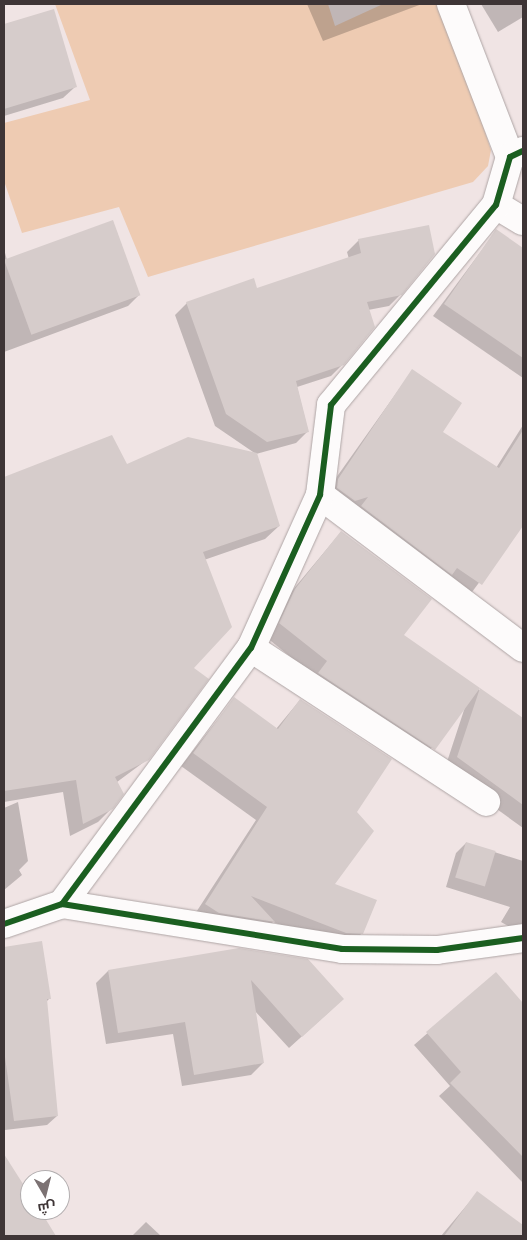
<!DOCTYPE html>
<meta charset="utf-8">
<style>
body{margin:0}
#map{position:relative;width:527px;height:1240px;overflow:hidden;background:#f0e4e4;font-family:Literata,Cairo,serif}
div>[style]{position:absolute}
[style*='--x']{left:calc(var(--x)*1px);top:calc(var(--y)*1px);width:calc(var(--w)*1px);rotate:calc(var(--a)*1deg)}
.green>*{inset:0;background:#eecbb2}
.shadow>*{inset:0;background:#0003}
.building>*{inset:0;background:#d6cccb;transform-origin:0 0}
.roads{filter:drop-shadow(0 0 1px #aea5a5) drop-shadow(0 0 1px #aea5a5)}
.minor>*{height:28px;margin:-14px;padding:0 14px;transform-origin:14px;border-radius:14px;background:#fdfbfb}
.cycleway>*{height:6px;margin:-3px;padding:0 3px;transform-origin:3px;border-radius:3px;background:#1b5e20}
span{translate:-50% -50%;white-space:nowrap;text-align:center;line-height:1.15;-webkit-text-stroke:4px #fff;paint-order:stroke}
.frame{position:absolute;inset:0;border:5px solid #3e3536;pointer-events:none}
.north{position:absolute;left:20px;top:1170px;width:50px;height:50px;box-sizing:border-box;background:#fff;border:1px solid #b2aeaf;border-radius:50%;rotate:172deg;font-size:14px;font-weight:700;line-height:20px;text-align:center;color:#3e3536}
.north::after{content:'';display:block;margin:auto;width:18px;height:22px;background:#7c7273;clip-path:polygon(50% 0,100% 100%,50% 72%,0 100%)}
</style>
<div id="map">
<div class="green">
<div style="clip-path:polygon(55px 4px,328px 4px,335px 26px,383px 4px,443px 4px,491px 150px,488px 166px,473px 182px,148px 277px,119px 207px,22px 233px,4px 181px,4px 123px,90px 100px)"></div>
</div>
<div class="shadow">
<div style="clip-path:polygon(307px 4px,422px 4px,323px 41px)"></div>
<div style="clip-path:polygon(481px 4px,523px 4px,523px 17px,498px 32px)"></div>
<div style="clip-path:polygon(53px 11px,75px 87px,63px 98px,4px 116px,4px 25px)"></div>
<div style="clip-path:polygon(496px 231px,523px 250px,523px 378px,433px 316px)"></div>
<div style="clip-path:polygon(359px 240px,401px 294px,389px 306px,368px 310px,343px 364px,331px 376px,297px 387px,308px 431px,296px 443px,256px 454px,215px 426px,175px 315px,187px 303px,257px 290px,349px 259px,347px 252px)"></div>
<div style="clip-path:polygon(4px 249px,7px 260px,140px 294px,128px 306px,4px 352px)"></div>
<div style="clip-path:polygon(412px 371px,441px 432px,496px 468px,523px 425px,523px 524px,469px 596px,350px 519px,359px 507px,342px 513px,326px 492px)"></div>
<div style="clip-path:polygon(111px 437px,127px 466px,279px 526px,265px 539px,204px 560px,193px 668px,148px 759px,117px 782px,112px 808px,98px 822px,70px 836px,63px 792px,4px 802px,4px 479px)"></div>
<div style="clip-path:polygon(341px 532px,402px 635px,523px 721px,523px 828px,444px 771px,465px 707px,420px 762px,266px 637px,281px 604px)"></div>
<div style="clip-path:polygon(234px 699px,276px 729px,300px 700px,356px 812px,333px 884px,362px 933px,350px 946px,333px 945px,273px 922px,261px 934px,193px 917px,256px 820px,181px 766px)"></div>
<div style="clip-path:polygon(18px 802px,28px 861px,19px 870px,22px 875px,4px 890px,4px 808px)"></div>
<div style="clip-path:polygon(466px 843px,523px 861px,523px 934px,501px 922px,510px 907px,446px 887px,456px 853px)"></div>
<div style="clip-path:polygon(41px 943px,50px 998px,46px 1002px,57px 1116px,47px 1125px,5px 1130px,4px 948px)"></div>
<div style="clip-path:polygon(308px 961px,330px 1011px,289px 1048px,254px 1010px,263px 1063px,251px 1075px,182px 1086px,173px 1034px,106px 1044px,96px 983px,108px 971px)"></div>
<div style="clip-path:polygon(496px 973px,523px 1005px,518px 1011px,523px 1016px,523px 1183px,439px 1096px,450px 1086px,414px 1045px)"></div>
<div style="clip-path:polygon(4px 1156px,30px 1197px,30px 1210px,38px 1210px,55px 1236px,4px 1236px)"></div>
<div style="clip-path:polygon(477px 1193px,523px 1226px,523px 1236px,441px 1236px)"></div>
<div style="clip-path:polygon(146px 1222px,161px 1236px,132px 1236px)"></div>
</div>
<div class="building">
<div style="clip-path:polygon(54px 9px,77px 87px,4px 109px,4px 24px)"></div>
<div style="left:113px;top:220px;width:80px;height:116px;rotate:70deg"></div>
<div style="clip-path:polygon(429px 225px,435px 254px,402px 295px,367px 302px,375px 327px,344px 365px,296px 381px,309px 432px,267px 442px,226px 414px,186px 302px,254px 278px,257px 288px,361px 253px,358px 239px)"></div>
<div style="clip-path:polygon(496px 229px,523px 248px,523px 358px,444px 304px)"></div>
<div style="clip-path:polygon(412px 369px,462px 403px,443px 432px,499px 468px,523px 430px,523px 526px,482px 585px,457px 568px,452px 575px,361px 506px,368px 497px,355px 501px,337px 488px,338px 479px)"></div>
<div style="clip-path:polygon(112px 435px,127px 464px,188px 437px,257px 453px,280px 526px,203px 552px,232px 627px,194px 668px,209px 679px,149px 760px,115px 777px,124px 794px,113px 809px,83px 824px,76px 780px,4px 791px,4px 477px)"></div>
<div style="clip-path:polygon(341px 531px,432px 599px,404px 635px,523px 718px,523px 805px,457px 757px,480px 688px,435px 750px,318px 673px,327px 661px,279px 623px,295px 589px)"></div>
<div style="clip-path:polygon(234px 697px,278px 729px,300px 699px,392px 759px,357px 812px,374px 831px,335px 884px,377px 900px,363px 934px,346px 933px,251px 896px,275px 922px,219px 913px,205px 904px,267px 807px,193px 753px)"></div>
<div style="left:466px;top:842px;width:31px;height:37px;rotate:17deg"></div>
<div style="clip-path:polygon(42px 941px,51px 999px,47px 999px,58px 1116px,14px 1121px,4px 1050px,4px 947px)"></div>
<div style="clip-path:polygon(239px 948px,308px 959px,344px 999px,302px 1037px,251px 980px,264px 1063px,194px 1075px,185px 1022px,118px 1033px,108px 970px)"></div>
<div style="clip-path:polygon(496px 972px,523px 1003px,523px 1157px,450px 1083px,461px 1072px,426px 1032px)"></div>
<div style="clip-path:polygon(4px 1154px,30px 1195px,30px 1210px,40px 1210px,56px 1236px,4px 1236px)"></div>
<div style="clip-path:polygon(477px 1191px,523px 1225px,523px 1236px,444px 1236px)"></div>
</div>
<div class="roads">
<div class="minor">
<div style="--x:451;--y:4;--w:164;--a:68.9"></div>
<div style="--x:496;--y:205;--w:31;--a:31"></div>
<div style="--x:320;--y:495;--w:254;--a:37"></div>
<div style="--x:251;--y:648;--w:281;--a:33.2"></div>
<div style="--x:62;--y:904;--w:318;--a:-53.6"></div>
<div style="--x:251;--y:648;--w:168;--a:-65.7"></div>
<div style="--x:320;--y:495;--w:91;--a:-83"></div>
<div style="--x:331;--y:405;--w:259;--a:-50.5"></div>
<div style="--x:496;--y:205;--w:50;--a:-73.7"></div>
<div style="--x:510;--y:157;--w:14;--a:-25"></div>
<div style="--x:4;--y:924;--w:61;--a:-19"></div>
<div style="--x:62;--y:904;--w:284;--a:9.1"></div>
<div style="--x:342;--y:949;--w:95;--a:0.6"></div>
<div style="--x:437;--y:950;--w:87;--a:-7.9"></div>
</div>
</div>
<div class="cycleway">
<div style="--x:62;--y:904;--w:318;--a:-53.6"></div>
<div style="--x:251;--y:648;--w:168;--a:-65.7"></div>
<div style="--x:320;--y:495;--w:91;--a:-83"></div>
<div style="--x:331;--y:405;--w:259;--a:-50.5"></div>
<div style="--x:496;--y:205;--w:50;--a:-73.7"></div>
<div style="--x:510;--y:157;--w:14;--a:-25"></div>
<div style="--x:4;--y:924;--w:61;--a:-19"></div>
<div style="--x:62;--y:904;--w:284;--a:9.1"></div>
<div style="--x:342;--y:949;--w:95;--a:0.6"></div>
<div style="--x:437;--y:950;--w:87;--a:-7.9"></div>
</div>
<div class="frame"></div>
<div class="north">ش</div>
</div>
